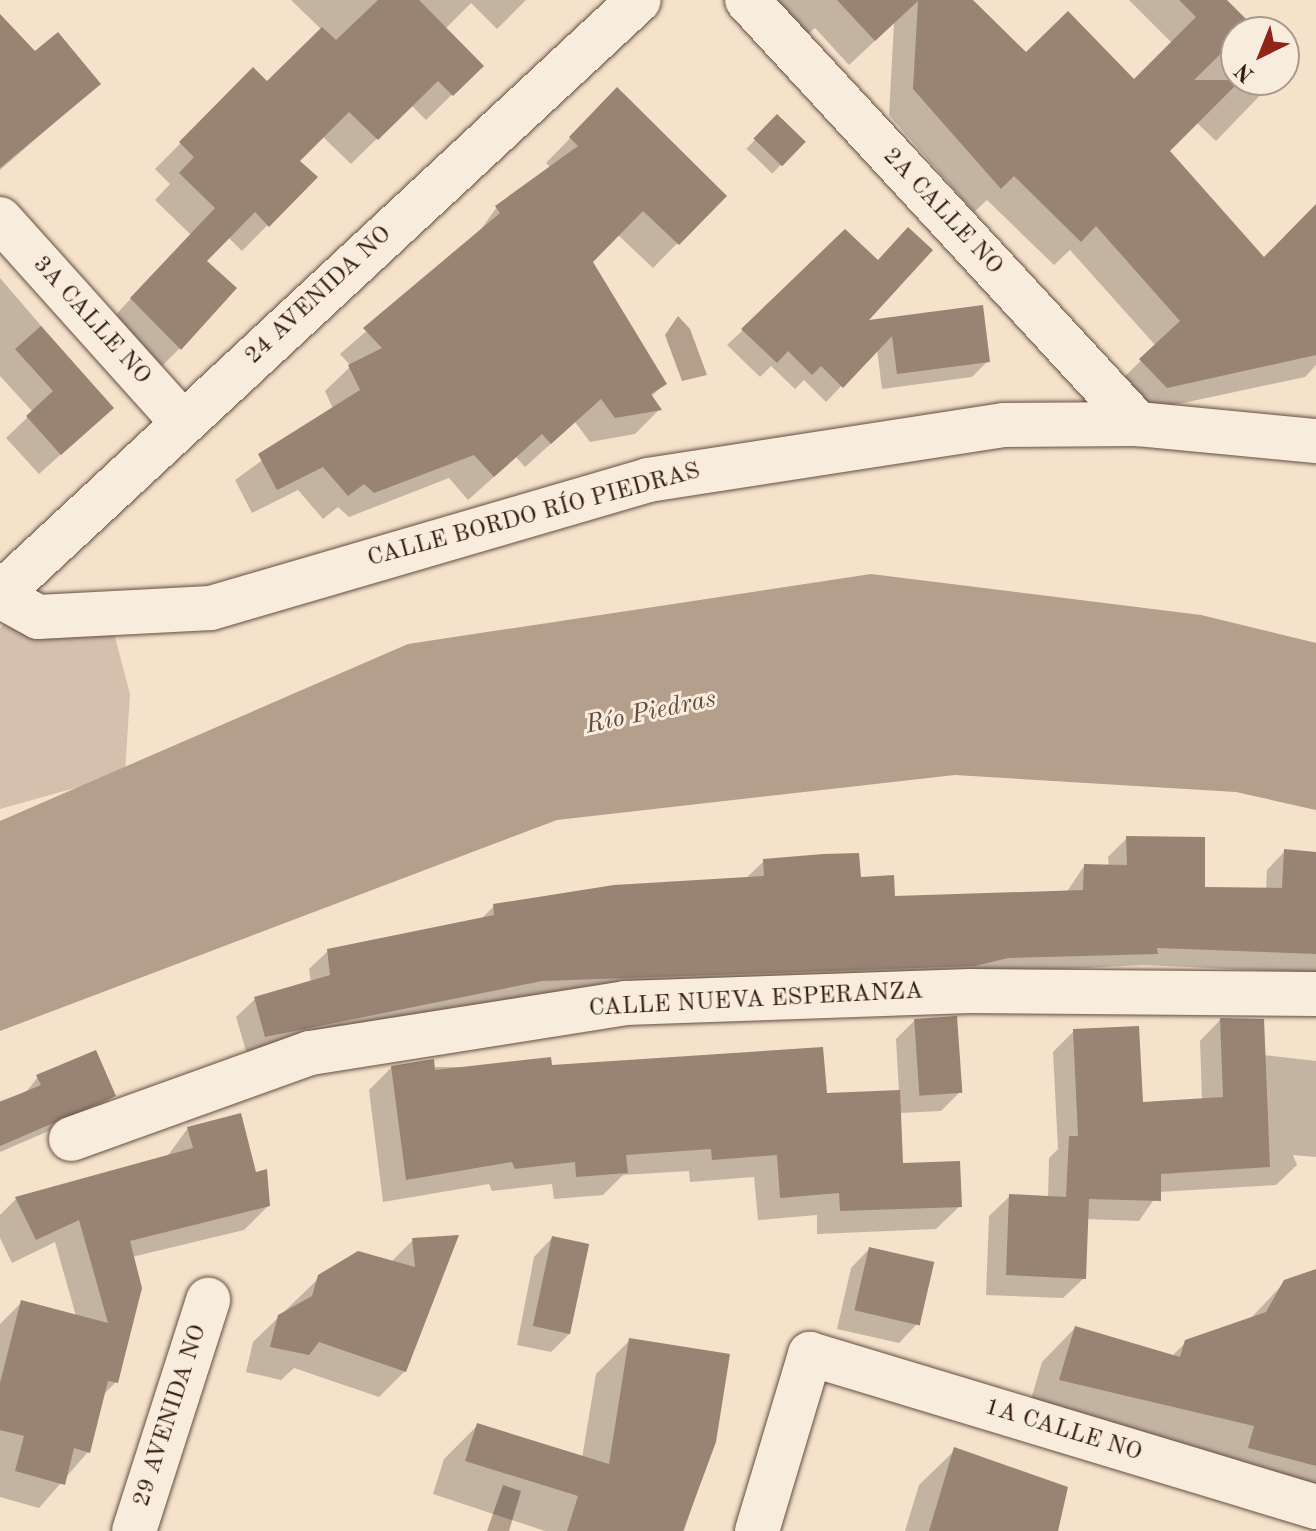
<!DOCTYPE html>
<meta charset="utf-8">
<style>
body{margin:0}
#map{position:relative;width:1316px;height:1531px;overflow:hidden;background:#f4e2cb;font-family:"Old Standard TT",serif}
div>[style]{position:absolute}
[style*='--x']{left:calc(var(--x)*1px);top:calc(var(--y)*1px);width:calc(var(--w)*1px);rotate:calc(var(--a)*1deg)}
.green>*{inset:0;background:#d4c0ac}
.water>*{inset:0;background:#b39f8c}
.shadow>*{inset:0;background:#0003;transform-origin:0 0}
.building>*{inset:0;background:#998373;transform-origin:0 0}
.roads{filter:drop-shadow(0 0 2px #664e41) drop-shadow(0 0 2px #664e41)}
.minor>*{height:44px;margin:-22px;padding:0 22px;transform-origin:22px;border-radius:22px;background:#f8ecdd}
.tertiary>*{height:44px;margin:-22px;padding:0 22px;transform-origin:22px;border-radius:22px;background:#f8ecdd}
span{translate:-50% -50%;white-space:nowrap;text-align:center;line-height:1.15;-webkit-text-stroke:6px #f8ecdd;paint-order:stroke}
.street-label{font-size:24px;color:#361c13}
.water-label{font-size:26px;color:#624a3d;font-style:italic}
.north{position:absolute;left:1220px;top:16px;width:80px;height:80px;box-sizing:border-box;background:#f8ecdd;border:2px solid #aa998c;border-radius:50%;rotate:223deg;font-size:22px;font-weight:700;line-height:32px;text-align:center;color:#361c13}
.north::after{content:'';display:block;margin:auto;width:28px;height:36px;background:#8f2418;clip-path:polygon(50% 0,100% 100%,50% 72%,0 100%)}
</style>
<div id="map">
<div class="green">
<div style="clip-path:polygon(10px 619px,111px 622px,130px 694px,125px 774px,0 809px,0 628px)"></div>
</div>
<div class="water">
<div style="clip-path:polygon(678px 316px,690px 329px,707px 375px,682px 381px,665px 335px)"></div>
<div style="clip-path:polygon(871px 574px,1201px 615px,1316px 643px,1316px 810px,1236px 792px,955px 775px,557px 820px,0 1031px,0 821px,408px 644px)"></div>
<div style="clip-path:polygon(503px 1485px,521px 1491px,509px 1531px,487px 1531px)"></div>
</div>
<div class="shadow">
<div style="clip-path:polygon(291px 0,526px 0,497px 29px,471px 3px,445px 29px,481px 66px,426px 120px,411px 105px,351px 164px,322px 136px,297px 161px,315px 177px,242px 251px,228px 237px,204px 261px,180px 348px,154px 374px,106px 325px,191px 235px,155px 200px,170px 184px,155px 169px,253px 70px,267px 84px,322px 30px)"></div>
<div style="clip-path:polygon(767px 0,970px 0,1026px 55px,1134px 81px,1172px 43px,1129px 0,1224px 0,1236px 80px,1270px 85px,1216px 141px,1196px 122px,1168px 151px,1264px 260px,1316px 207px,1316px 365px,1305px 377px,1141px 412px,1116px 385px,1156px 346px,1070px 250px,1054px 265px,987px 200px,974px 212px,889px 115px,894px 23px,849px 65px,815px 28px,802px 39px)"></div>
<div style="clip-path:polygon(0 17px,34px 54px,99px 84px,0 170px)"></div>
<div style="clip-path:polygon(617px 90px,724px 196px,653px 268px,617px 234px,590px 261px,664px 384px,651px 397px,659px 410px,635px 434px,590px 442px,575px 422px,525px 467px,516px 457px,468px 500px,449px 478px,349px 517px,338px 507px,323px 519px,298px 490px,252px 513px,235px 480px,333px 409px,325px 391px,351px 366px,340px 354px,476px 236px,497px 207px,551px 168px,546px 163px)"></div>
<div style="left:777px;top:117px;width:36px;height:44px;rotate:44deg"></div>
<div style="clip-path:polygon(877px 262px,863px 322px,988px 361px,972px 377px,882px 389px,877px 349px,826px 402px,804px 380px,795px 389px,771px 366px,760px 377px,727px 345px,743px 330px)"></div>
<div style="clip-path:polygon(0 278px,112px 408px,39px 474px,6px 438px,33px 412px,0 376px)"></div>
<div style="clip-path:polygon(1127px 838px,1203px 889px,1266px 890px,1267px 870px,1285px 851px,1316px 853px,1316px 973px,1143px 965px,586px 993px,454px 1007px,409px 1026px,247px 1054px,236px 1017px,255px 999px,311px 983px,309px 969px,328px 951px,481px 919px,494px 906px,745px 879px,764px 861px,859px 879px,893px 898px,1066px 893px,1084px 866px,1109px 867px,1108px 857px)"></div>
<div style="clip-path:polygon(915px 1020px,960px 1092px,941px 1111px,899px 1113px,901px 1165px,960px 1206px,936px 1229px,817px 1234px,817px 1215px,758px 1220px,754px 1177px,690px 1182px,689px 1171px,623px 1175px,603px 1195px,554px 1199px,552px 1184px,492px 1191px,489px 1184px,383px 1202px,369px 1090px,392px 1067px,551px 1067px,825px 1095px,899px 1092px,896px 1039px)"></div>
<div style="clip-path:polygon(1220px 1020px,1263px 1055px,1316px 1061px,1316px 1157px,1293px 1155px,1297px 1165px,1276px 1185px,1159px 1192px,1139px 1221px,1086px 1219px,1084px 1278px,1063px 1298px,986px 1295px,989px 1216px,1010px 1196px,1048px 1198px,1049px 1158px,1058px 1149px,1053px 1052px,1074px 1031px,1141px 1104px,1202px 1100px,1200px 1041px)"></div>
<div style="clip-path:polygon(38px 1077px,114px 1096px,100px 1109px,0 1152px,0 1101px,26px 1092px)"></div>
<div style="clip-path:polygon(188px 1128px,255px 1174px,268px 1206px,244px 1230px,132px 1257px,116px 1382px,102px 1396px,88px 1452px,39px 1508px,0 1497px,0 1324px,22px 1302px,76px 1316px,55px 1242px,12px 1263px,0 1238px,0 1215px,16px 1199px,166px 1158px)"></div>
<div style="clip-path:polygon(456px 1238px,405px 1371px,379px 1397px,294px 1368px,281px 1380px,246px 1372px,253px 1342px,320px 1277px,391px 1262px,413px 1240px)"></div>
<div style="clip-path:polygon(552px 1238px,570px 1333px,551px 1352px,517px 1345px,534px 1257px)"></div>
<div style="clip-path:polygon(869px 1249px,917px 1324px,899px 1343px,837px 1329px,851px 1268px)"></div>
<div style="clip-path:polygon(1316px 1271px,1316px 1507px,1027px 1413px,1042px 1362px,1075px 1328px,1171px 1357px,1186px 1342px,1249px 1320px,1285px 1282px)"></div>
<div style="clip-path:polygon(630px 1340px,714px 1441px,684px 1531px,545px 1531px,433px 1494px,444px 1459px,478px 1425px,582px 1458px,596px 1374px)"></div>
<div style="clip-path:polygon(955px 1450px,1056px 1531px,905px 1531px,919px 1485px)"></div>
</div>
<div class="building">
<div style="clip-path:polygon(378px 0,419px 0,484px 66px,453px 96px,438px 81px,378px 140px,349px 112px,300px 161px,318px 177px,269px 227px,255px 212px,207px 261px,237px 288px,181px 350px,130px 298px,215px 208px,179px 173px,194px 157px,179px 142px,253px 67px,267px 81px,322px 27px,336px 40px)"></div>
<div style="clip-path:polygon(837px 0,973px 0,1026px 52px,1068px 11px,1134px 79px,1196px 17px,1179px 0,1227px 0,1251px 24px,1194px 80px,1241px 80px,1170px 151px,1264px 257px,1316px 204px,1316px 355px,1167px 388px,1139px 359px,1180px 321px,1096px 226px,1081px 242px,1014px 176px,1001px 189px,913px 89px,918px 1px,875px 41px)"></div>
<div style="clip-path:polygon(0 14px,35px 51px,58px 32px,101px 84px,0 168px)"></div>
<div style="clip-path:polygon(617px 87px,727px 196px,679px 245px,643px 211px,593px 262px,667px 384px,651px 394px,662px 410px,615px 418px,601px 399px,551px 444px,542px 434px,494px 477px,474px 455px,374px 493px,364px 484px,348px 496px,323px 467px,277px 490px,258px 454px,360px 390px,348px 365px,382px 348px,363px 328px,500px 213px,495px 206px,578px 146px,569px 137px)"></div>
<div style="left:777px;top:114px;width:40px;height:34px;rotate:44deg"></div>
<div style="clip-path:polygon(908px 227px,933px 250px,869px 320px,983px 305px,990px 362px,897px 374px,892px 336px,843px 388px,821px 366px,812px 375px,788px 351px,777px 363px,741px 329px,845px 229px,878px 260px)"></div>
<div style="clip-path:polygon(41px 326px,114px 408px,61px 455px,26px 416px,53px 391px,15px 349px)"></div>
<div style="clip-path:polygon(1126px 836px,1205px 837px,1205px 887px,1282px 888px,1284px 849px,1316px 852px,1316px 954px,1157px 948px,1158px 954px,1008px 958px,975px 966px,542px 981px,265px 1037px,254px 997px,330px 975px,327px 949px,494px 915px,493px 904px,614px 885px,764px 876px,763px 859px,823px 854px,859px 853px,861px 877px,894px 875px,895px 896px,1083px 890px,1084px 864px,1127px 865px)"></div>
<div style="left:957px;top:1016px;width:77px;height:43px;rotate:86deg"></div>
<div style="clip-path:polygon(1220px 1018px,1264px 1019px,1270px 1167px,1161px 1174px,1161px 1201px,1089px 1199px,1086px 1279px,1006px 1275px,1009px 1194px,1066px 1197px,1069px 1136px,1078px 1136px,1073px 1029px,1139px 1026px,1143px 1102px,1223px 1097px)"></div>
<div style="clip-path:polygon(823px 1047px,827px 1093px,900px 1090px,903px 1163px,960px 1161px,962px 1207px,840px 1211px,839px 1193px,780px 1198px,777px 1155px,712px 1160px,711px 1149px,626px 1155px,628px 1173px,576px 1177px,575px 1162px,515px 1169px,512px 1162px,406px 1180px,391px 1066px,434px 1059px,435px 1070px,551px 1057px,552px 1065px)"></div>
<div style="clip-path:polygon(96px 1050px,116px 1096px,0 1146px,0 1102px,41px 1085px,36px 1075px)"></div>
<div style="clip-path:polygon(241px 1113px,256px 1172px,267px 1169px,270px 1206px,130px 1241px,142px 1288px,118px 1383px,108px 1381px,90px 1453px,74px 1448px,65px 1485px,15px 1471px,24px 1436px,0 1430px,0 1383px,21px 1300px,108px 1323px,79px 1220px,36px 1240px,15px 1197px,193px 1148px,187px 1127px)"></div>
<div style="clip-path:polygon(459px 1235px,406px 1372px,319px 1342px,309px 1355px,270px 1347px,278px 1315px,312px 1296px,318px 1275px,358px 1251px,415px 1267px,412px 1238px)"></div>
<div style="left:552px;top:1236px;width:38px;height:92px;rotate:12deg"></div>
<div style="left:869px;top:1247px;width:67px;height:65px;rotate:13deg"></div>
<div style="clip-path:polygon(1316px 1269px,1316px 1466px,1248px 1448px,1254px 1426px,1059px 1380px,1075px 1326px,1180px 1357px,1185px 1340px,1266px 1312px,1284px 1280px)"></div>
<div style="clip-path:polygon(629px 1338px,730px 1354px,716px 1442px,683px 1531px,567px 1531px,578px 1496px,465px 1461px,477px 1423px,609px 1464px)"></div>
<div style="clip-path:polygon(954px 1447px,1068px 1487px,1058px 1531px,929px 1531px)"></div>
</div>
<div class="roads">
<div class="minor">
<div style="--x:747;--y:0;--w:577;--a:47.32"></div>
<div style="--x:0;--y:219;--w:273;--a:48.1"></div>
<div style="--x:0;--y:596;--w:43;--a:28.9"></div>
<div style="--x:38;--y:617;--w:173;--a:-3"></div>
<div style="--x:211;--y:608;--w:455;--a:-16.3"></div>
<div style="--x:648;--y:480;--w:360;--a:-8.8"></div>
<div style="--x:1004;--y:425;--w:134;--a:-0.4"></div>
<div style="--x:1138;--y:424;--w:179;--a:5.5"></div>
<div style="--x:71;--y:1139;--w:254;--a:-19.8"></div>
<div style="--x:310;--y:1053;--w:319;--a:-9"></div>
<div style="--x:625;--y:1003;--w:345;--a:-2"></div>
<div style="--x:970;--y:991;--w:346;--a:0.5"></div>
<div style="--x:134;--y:1531;--w:243;--a:-72.2"></div>
<div style="--x:757;--y:1531;--w:185;--a:-73.3"></div>
<div style="--x:810;--y:1354;--w:529;--a:16.82"></div>
</div>
<div class="tertiary">
<div style="--x:0;--y:594;--w:872;--a:-42.91"></div>
</div>
</div>
<div class="street-label">
<span style="left:942px;top:212px;rotate:47deg">2A CALLE NO</span>
<span style="left:319px;top:296px;rotate:-43deg">24 AVENIDA NO</span>
<span style="left:91px;top:321px;rotate:48deg">3A CALLE NO</span>
<span style="left:534px;top:516px;rotate:-15deg">CALLE BORDO RÍO PIEDRAS</span>
<span style="left:756px;top:1001px;rotate:-3deg">CALLE NUEVA ESPERANZA</span>
<span style="left:171px;top:1416px;rotate:-72deg">29 AVENIDA NO</span>
<span style="left:1063px;top:1431px;rotate:17deg">1A CALLE NO</span>
</div>
<div class="water-label">
<span style="left:651px;top:713px;rotate:-12deg">Río Piedras</span>
</div>
<div class="north">N</div>
</div>
